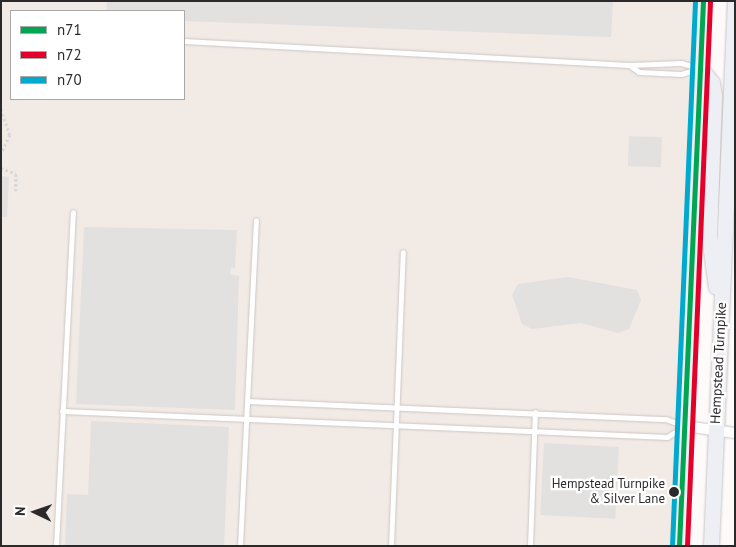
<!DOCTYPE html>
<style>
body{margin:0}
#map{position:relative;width:736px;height:547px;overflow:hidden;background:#fdfaf9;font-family:"PT Sans",sans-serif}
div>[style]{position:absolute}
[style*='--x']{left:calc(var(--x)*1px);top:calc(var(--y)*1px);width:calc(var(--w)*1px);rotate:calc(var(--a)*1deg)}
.built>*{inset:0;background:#f2eae5}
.building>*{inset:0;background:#e3e0e0;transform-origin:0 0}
.path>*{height:2.5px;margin-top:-1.25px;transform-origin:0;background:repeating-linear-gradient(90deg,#d8d8d8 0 2.5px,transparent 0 5px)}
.roads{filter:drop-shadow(0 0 1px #cac7c6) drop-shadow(0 0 1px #cac7c6)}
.service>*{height:5px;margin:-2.5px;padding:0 2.5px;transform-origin:2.5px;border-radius:2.5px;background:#fffefe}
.minor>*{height:10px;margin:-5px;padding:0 5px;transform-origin:5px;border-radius:5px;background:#fffefe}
.primary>*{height:15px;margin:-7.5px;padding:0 7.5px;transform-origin:7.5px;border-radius:7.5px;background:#eeeff5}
.bus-1>*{height:5px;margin:-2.5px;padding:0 2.5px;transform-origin:2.5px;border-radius:2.5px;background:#00a651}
.bus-2>*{height:5px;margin:-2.5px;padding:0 2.5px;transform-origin:2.5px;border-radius:2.5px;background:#e4002b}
.bus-3>*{height:5px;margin:-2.5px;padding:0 2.5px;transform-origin:2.5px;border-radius:2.5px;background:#00a9ce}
.dots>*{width:14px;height:14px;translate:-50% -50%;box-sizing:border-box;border:2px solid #fff;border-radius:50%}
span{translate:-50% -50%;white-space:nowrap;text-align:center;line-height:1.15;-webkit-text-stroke:4.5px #fff;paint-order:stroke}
.bus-label{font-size:13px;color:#2b2929}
.right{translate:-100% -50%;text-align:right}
.street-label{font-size:14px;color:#2b2929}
.frame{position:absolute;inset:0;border:2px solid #2b2929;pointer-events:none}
.legend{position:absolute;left:10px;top:10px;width:175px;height:90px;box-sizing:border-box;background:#fff;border:1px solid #aaa9a9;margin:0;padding:6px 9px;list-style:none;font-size:15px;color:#2b2929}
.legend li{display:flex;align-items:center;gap:10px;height:25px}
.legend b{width:25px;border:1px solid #aaa9a9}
.north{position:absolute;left:10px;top:487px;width:50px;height:50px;-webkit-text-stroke:4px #fff;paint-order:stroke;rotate:273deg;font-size:14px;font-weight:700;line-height:20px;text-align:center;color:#2b2929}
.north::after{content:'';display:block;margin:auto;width:18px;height:22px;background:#2b2929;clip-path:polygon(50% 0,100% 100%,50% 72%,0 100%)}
</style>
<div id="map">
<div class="built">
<div style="clip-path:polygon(evenodd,1px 1px,703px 1px,676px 546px,1px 546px,1px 1px,11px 11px,184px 11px,184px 99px,11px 99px,11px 11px)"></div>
</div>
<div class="building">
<div style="clip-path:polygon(107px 1px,613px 1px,611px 37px,184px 21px,184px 11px,106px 11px)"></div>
<div style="left:629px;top:136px;width:33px;height:30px;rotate:2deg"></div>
<div style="clip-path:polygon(1px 176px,9px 177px,7px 217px,1px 217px)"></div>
<div style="clip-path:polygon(84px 227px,237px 230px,235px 268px,231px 268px,230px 274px,239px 276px,235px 410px,76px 404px)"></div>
<div style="clip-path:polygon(568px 277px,637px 290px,641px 300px,629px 329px,618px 333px,581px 323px,532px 329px,522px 324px,512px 295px,518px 284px)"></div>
<div style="clip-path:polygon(91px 421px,229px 427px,224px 546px,65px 546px,67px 494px,88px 495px)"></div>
<div style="left:544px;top:443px;width:75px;height:72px;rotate:3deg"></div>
</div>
<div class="path">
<div style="--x:1;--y:109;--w:28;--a:71"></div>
<div style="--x:10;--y:135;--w:21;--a:115"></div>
<div style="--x:1;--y:168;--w:16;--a:22"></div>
<div style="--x:16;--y:174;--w:17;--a:90"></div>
</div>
<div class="roads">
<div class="service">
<div style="--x:184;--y:41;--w:446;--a:3.1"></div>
<div style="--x:629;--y:65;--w:52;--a:-2.2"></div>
<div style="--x:681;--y:63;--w:19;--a:16"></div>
<div style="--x:629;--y:65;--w:12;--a:35"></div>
<div style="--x:639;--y:72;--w:42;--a:2.7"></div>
<div style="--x:681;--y:74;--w:18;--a:-16"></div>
<div style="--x:247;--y:401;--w:419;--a:2.5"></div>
<div style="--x:666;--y:419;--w:17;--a:21"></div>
<div style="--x:62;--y:411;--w:606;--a:2.46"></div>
<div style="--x:667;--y:437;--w:17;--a:-31"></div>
<div style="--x:56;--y:546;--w:334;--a:-87.1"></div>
<div style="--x:240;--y:546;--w:326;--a:-87.2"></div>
<div style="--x:391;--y:546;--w:294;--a:-87.7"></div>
<div style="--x:530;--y:546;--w:134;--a:-87.9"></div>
</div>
<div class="minor">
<div style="--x:685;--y:426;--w:50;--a:8"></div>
</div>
<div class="primary">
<div style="--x:700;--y:68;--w:19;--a:51"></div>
<div style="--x:712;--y:83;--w:12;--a:81"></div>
<div style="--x:714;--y:95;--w:141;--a:92"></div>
<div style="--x:709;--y:236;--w:51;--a:82.2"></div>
<div style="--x:679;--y:546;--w:546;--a:-87.48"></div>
<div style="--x:711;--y:546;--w:546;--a:-87.48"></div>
</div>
</div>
<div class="bus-1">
<div style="--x:679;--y:546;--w:546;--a:-87.48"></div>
</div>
<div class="bus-2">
<div style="--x:687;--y:546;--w:545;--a:-87.58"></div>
</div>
<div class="bus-3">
<div style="--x:672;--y:546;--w:545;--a:-87.58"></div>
</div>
<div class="dots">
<div style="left:674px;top:492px;background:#2b2929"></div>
</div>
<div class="bus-label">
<span class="right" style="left:665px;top:492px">Hempstead Turnpike<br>&amp; Silver Lane</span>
</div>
<div class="street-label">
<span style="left:718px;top:363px;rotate:-87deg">Hempstead Turnpike</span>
</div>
<div class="frame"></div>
<ul class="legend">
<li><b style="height:6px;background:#00a651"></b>n71</li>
<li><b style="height:6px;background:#e4002b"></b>n72</li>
<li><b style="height:6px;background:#00a9ce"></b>n70</li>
</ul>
<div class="north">N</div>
</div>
